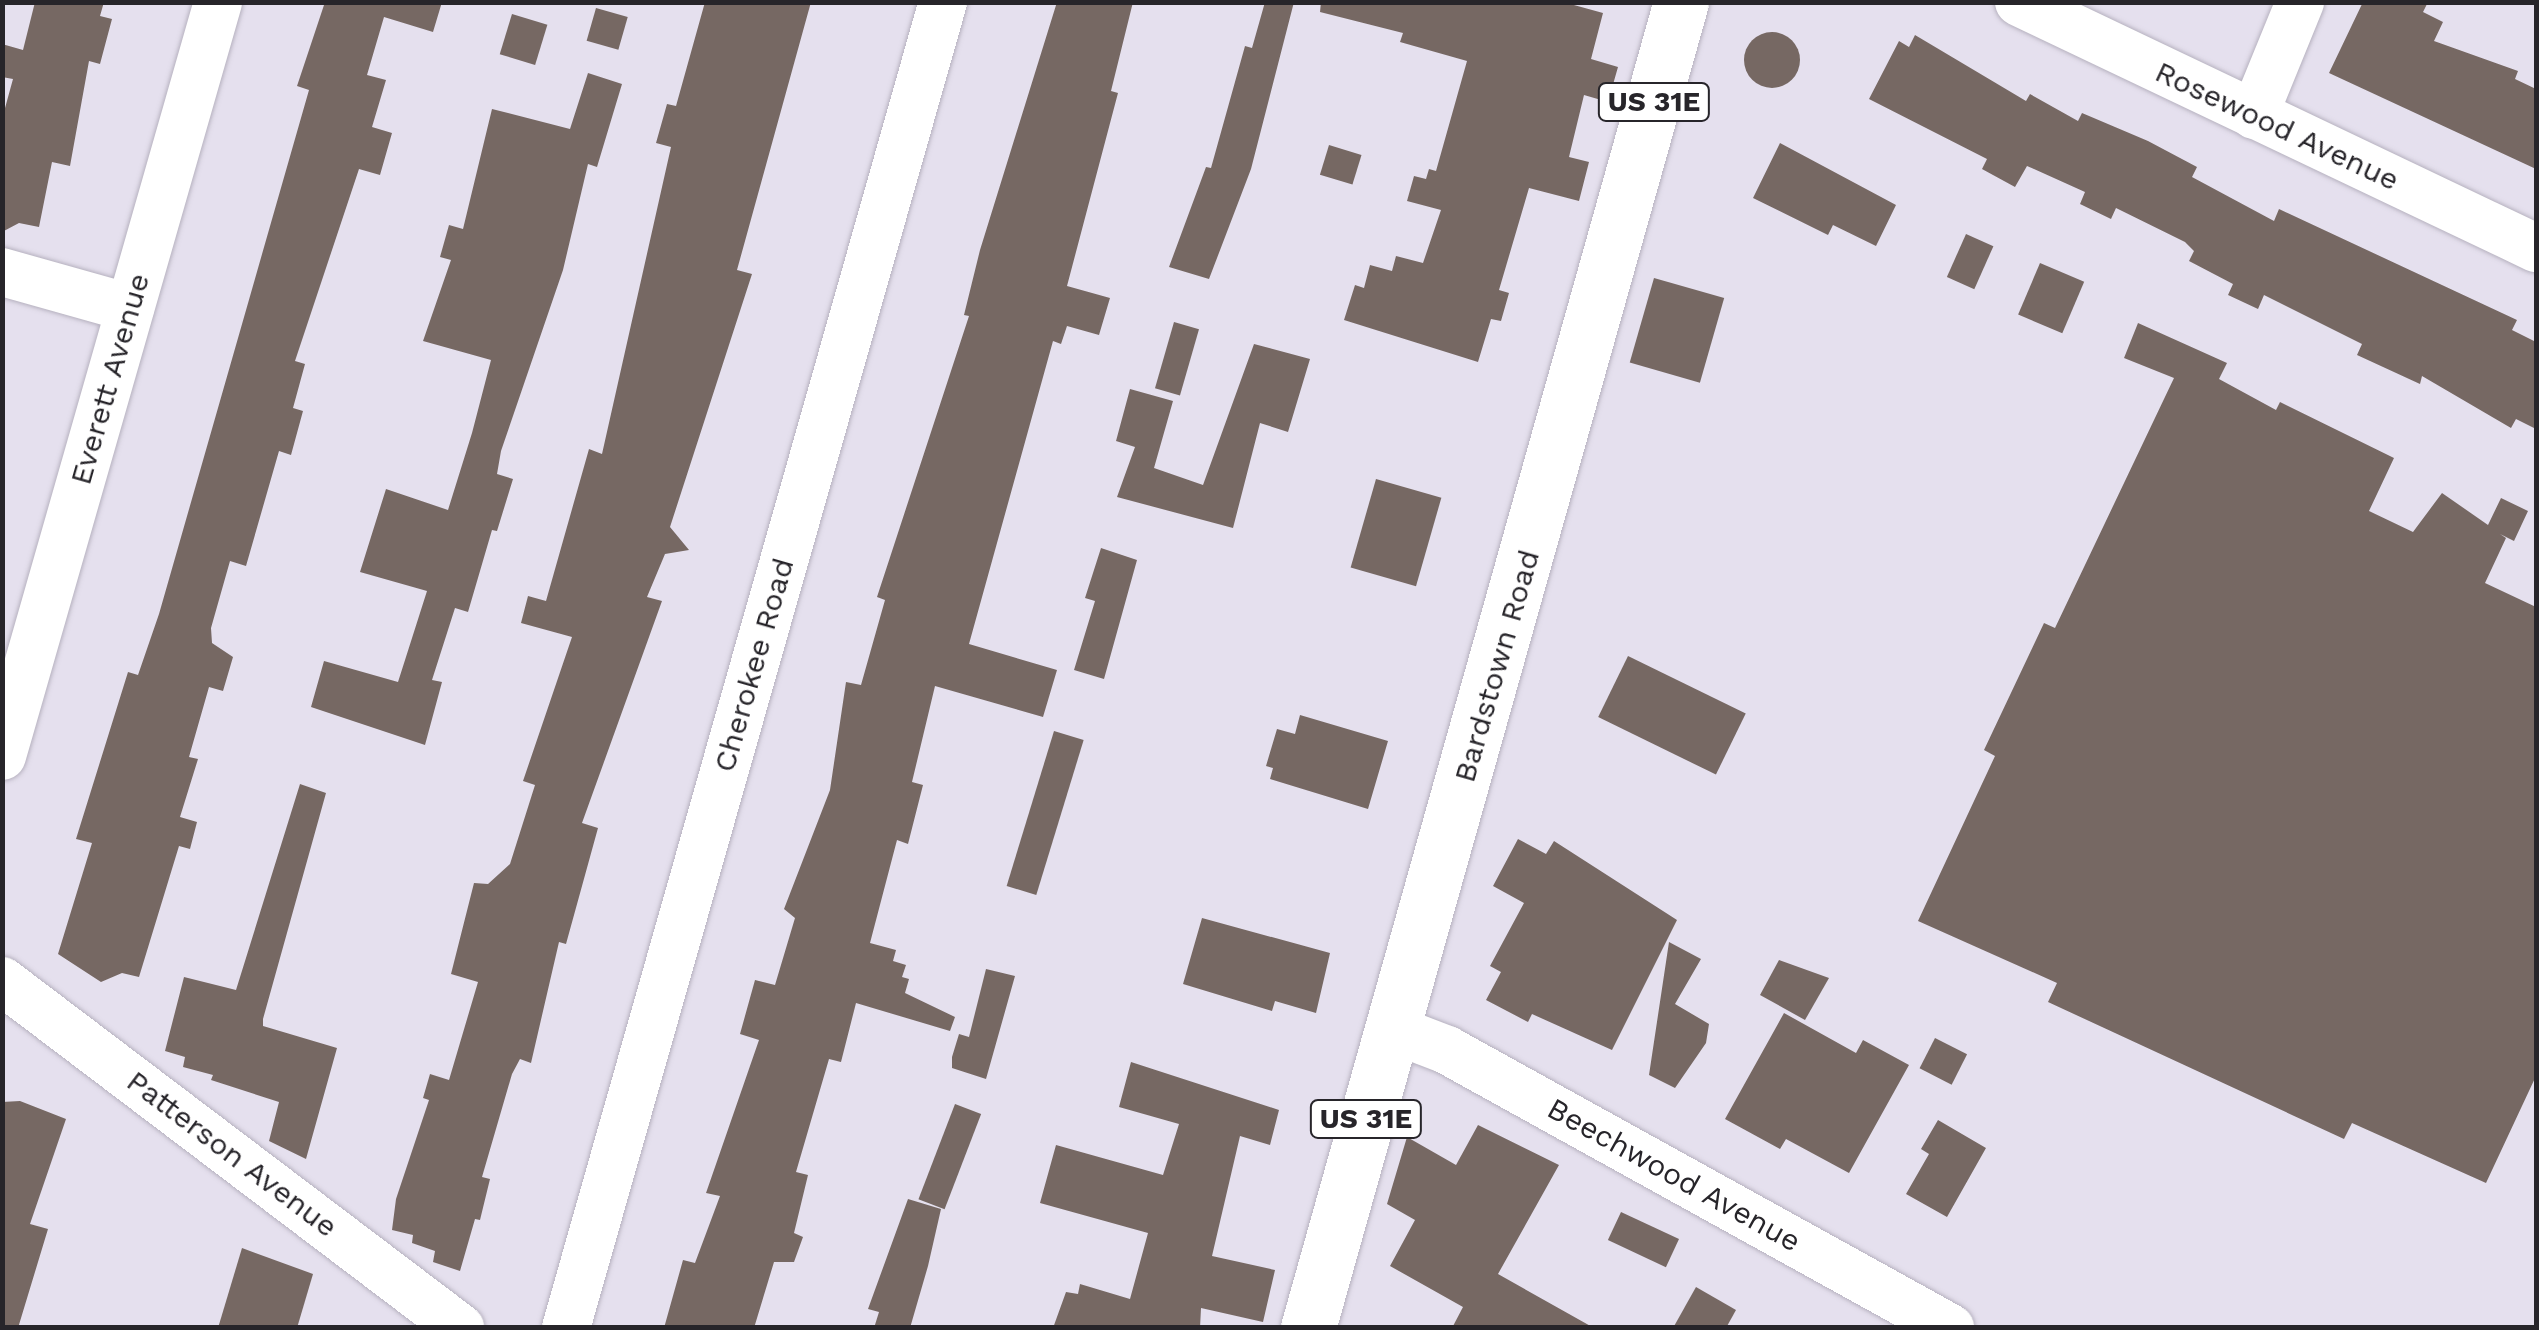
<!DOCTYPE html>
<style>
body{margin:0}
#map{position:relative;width:2539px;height:1330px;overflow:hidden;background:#e5e0ee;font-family:"Work Sans",sans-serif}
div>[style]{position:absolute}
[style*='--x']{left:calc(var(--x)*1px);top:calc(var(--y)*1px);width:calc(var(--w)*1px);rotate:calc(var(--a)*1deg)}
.building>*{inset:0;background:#766863;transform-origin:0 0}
.round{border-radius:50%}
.roads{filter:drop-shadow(0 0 2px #b6b1bf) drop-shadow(0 0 2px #b6b1bf)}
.minor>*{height:48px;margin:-24px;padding:0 24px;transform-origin:24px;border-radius:24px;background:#fff}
.major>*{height:55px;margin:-27.5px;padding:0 27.5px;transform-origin:27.5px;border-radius:27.5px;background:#fff}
span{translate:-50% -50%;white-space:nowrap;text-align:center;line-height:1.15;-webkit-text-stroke:10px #fff;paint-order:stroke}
.shield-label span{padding:2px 8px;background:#fff;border:2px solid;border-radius:8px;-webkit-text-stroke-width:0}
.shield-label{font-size:28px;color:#27252a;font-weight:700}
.street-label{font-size:30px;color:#27252a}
.frame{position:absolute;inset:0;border:5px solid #27252a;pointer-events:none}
</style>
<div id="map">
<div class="building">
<div style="clip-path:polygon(35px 2px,104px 2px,100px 16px,112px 19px,100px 64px,89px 61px,70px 166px,52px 162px,39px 227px,19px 223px,2px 232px,2px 119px,13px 79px,2px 77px,2px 44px,23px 50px)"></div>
<div style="clip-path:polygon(325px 2px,442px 2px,433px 32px,384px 17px,367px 75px,386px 80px,372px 127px,392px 133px,380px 175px,359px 169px,295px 361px,305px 364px,293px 408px,303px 411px,291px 455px,279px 451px,246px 566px,230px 561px,211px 628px,212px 643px,233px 657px,223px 691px,209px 687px,189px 757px,198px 759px,180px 817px,197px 822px,190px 849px,179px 846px,139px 977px,122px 973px,101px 982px,58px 954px,92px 843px,76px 839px,128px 672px,138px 675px,159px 614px,309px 90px,297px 86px)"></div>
<div style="clip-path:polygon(705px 2px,811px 2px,737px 270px,752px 274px,670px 527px,689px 550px,665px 554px,647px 597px,662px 601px,582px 823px,598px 828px,566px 944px,559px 942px,531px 1063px,520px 1059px,512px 1074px,482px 1177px,490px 1179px,480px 1220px,475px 1219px,460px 1271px,433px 1262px,435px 1251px,412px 1243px,413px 1235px,392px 1230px,396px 1199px,429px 1100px,423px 1098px,430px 1074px,449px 1080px,478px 982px,451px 974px,474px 883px,488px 884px,510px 864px,535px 785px,523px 781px,572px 637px,521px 623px,528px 596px,546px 601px,589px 449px,602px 454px,671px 147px,656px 143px,667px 104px,676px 106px)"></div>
<div style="clip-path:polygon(1057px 2px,1133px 2px,1111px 91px,1118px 93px,1067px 286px,1110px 298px,1099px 335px,1067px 326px,1061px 344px,1053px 341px,969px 644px,1057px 670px,1043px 717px,935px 686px,912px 782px,923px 785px,908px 844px,897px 840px,870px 943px,896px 950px,893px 961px,906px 965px,902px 977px,909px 979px,905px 993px,955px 1017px,950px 1031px,856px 1003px,841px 1062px,829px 1059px,796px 1172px,808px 1175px,794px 1233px,803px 1237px,794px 1262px,774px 1262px,754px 1328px,664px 1328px,683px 1260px,695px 1263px,720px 1196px,706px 1193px,759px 1040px,740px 1034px,755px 980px,775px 985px,795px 918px,784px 909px,830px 790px,846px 682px,861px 685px,885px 600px,877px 597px,969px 316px,964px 315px,980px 250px)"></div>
<div style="clip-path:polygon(1265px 2px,1294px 2px,1251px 169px,1209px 279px,1169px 267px,1206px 167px,1211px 168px,1245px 46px,1252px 48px)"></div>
<div style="clip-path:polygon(1321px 2px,1563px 2px,1603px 13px,1591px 59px,1618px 67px,1608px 102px,1584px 95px,1569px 157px,1589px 162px,1579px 201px,1529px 188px,1499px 290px,1509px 293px,1501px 321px,1491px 319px,1478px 362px,1344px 320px,1355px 285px,1364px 288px,1370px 265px,1392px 271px,1396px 256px,1423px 263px,1441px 210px,1407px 201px,1414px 176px,1426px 179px,1429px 169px,1436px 171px,1467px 61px,1400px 42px,1403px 33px,1320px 12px)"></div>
<div style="clip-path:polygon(2363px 2px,2428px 2px,2423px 12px,2443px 22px,2434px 41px,2518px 71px,2515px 79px,2536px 89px,2536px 169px,2329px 73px)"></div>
<div style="left:596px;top:8px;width:33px;height:34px;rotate:16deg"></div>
<div style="left:512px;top:14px;width:37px;height:42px;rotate:17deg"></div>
<div class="round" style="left:1744px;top:32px;width:56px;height:56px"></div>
<div style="clip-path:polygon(1915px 35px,2026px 101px,2030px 94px,2078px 121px,2082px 113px,2148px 141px,2197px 167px,2192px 177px,2274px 221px,2279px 209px,2517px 320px,2512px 330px,2536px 342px,2536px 429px,2516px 419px,2511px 428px,2422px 376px,2420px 384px,2357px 355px,2362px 344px,2264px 295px,2258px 309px,2228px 295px,2233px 284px,2189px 261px,2194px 251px,2185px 242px,2116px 208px,2111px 219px,2080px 204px,2085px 192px,2034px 169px,2027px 166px,2015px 187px,1982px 169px,1987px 159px,1869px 99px,1899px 41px,1909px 47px)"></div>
<div style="clip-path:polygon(588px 73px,622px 84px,597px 167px,588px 164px,563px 270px,501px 451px,497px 474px,513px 479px,497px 531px,492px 530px,468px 612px,455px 608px,432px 680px,442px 682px,425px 745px,311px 707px,324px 661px,398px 682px,427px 591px,360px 572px,386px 489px,448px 510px,472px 433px,491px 360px,423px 341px,451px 260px,440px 257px,449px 225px,463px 229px,492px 109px,570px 129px)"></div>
<div style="clip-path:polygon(1780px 143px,1896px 205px,1876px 246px,1833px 225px,1828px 235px,1753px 198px)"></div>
<div style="left:1329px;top:145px;width:34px;height:31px;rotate:17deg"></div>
<div style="left:1966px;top:234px;width:30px;height:47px;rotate:24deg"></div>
<div style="left:2040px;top:263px;width:48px;height:56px;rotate:23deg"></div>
<div style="left:1654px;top:278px;width:73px;height:88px;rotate:16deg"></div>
<div style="left:1174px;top:322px;width:26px;height:69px;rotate:16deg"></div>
<div style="clip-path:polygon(2138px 323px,2227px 363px,2219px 379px,2276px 410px,2280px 402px,2394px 458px,2369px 511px,2413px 532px,2442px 493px,2488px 525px,2501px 498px,2528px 511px,2514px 541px,2500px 534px,2506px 538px,2485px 583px,2536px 607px,2536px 1076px,2486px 1183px,2352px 1123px,2344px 1139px,2048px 1002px,2057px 983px,1918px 921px,1995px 756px,1984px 750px,2044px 623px,2055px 628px,2174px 378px,2124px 358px)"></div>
<div style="clip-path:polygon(1254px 344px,1310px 359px,1288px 432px,1260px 423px,1233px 528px,1117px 497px,1135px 447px,1116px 441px,1130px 389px,1173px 401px,1154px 468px,1203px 485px)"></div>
<div style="left:1376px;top:479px;width:68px;height:92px;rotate:16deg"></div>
<div style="clip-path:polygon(1101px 548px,1137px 560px,1104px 679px,1074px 670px,1095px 601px,1085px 598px)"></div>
<div style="left:1628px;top:656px;width:131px;height:68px;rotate:26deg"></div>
<div style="clip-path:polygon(1300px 715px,1388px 741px,1368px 809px,1270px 779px,1273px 768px,1266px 766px,1277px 729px,1295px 734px)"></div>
<div style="left:1054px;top:731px;width:31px;height:162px;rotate:17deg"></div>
<div style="clip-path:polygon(300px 784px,326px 793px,263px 1019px,263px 1026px,337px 1048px,306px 1159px,269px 1141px,279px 1102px,211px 1080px,213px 1075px,183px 1067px,185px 1057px,165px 1051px,184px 977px,236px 990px)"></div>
<div style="clip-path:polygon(1518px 839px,1546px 854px,1554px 841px,1677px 920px,1612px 1050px,1532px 1014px,1528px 1022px,1486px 1000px,1501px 972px,1490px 966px,1524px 903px,1493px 886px)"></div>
<div style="clip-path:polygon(1202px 918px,1330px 953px,1316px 1013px,1275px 1001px,1272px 1011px,1183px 984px)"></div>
<div style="clip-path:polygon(1669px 942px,1701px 959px,1675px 1004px,1709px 1024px,1706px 1043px,1675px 1088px,1649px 1075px)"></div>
<div style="clip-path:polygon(1779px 960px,1829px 978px,1805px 1020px,1760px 995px)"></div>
<div style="clip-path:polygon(986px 969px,1015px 976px,986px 1079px,952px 1068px,952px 1057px,959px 1034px,969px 1037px)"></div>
<div style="clip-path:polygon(1784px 1013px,1856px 1053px,1863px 1040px,1909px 1065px,1849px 1173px,1786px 1139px,1780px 1149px,1725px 1119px)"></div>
<div style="left:1935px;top:1038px;width:36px;height:34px;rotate:27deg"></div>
<div style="clip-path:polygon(1131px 1062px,1279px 1110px,1270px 1145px,1240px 1136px,1212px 1256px,1275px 1270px,1263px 1322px,1201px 1308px,1200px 1328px,1053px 1328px,1066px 1292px,1078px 1294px,1080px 1284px,1130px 1299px,1148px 1233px,1040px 1203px,1056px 1145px,1163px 1175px,1179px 1124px,1119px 1107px)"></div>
<div style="clip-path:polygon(20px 1101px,66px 1119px,30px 1224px,48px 1229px,18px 1328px,2px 1328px,2px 1102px)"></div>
<div style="left:955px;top:1104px;width:28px;height:102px;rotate:21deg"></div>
<div style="clip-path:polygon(1938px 1120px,1986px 1148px,1947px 1217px,1906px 1194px,1929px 1154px,1921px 1149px)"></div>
<div style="clip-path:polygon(1478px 1125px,1559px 1165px,1498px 1274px,1594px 1328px,1452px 1328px,1463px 1307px,1390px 1266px,1415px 1220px,1387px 1204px,1407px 1137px,1456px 1165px)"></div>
<div style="clip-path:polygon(908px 1199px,941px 1209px,928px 1266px,910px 1328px,874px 1328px,879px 1312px,868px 1309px)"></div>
<div style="left:1621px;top:1212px;width:64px;height:31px;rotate:25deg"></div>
<div style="clip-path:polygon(242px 1248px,313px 1274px,297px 1328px,218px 1328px)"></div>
<div style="clip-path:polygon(1696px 1287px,1736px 1310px,1726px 1328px,1673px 1328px)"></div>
</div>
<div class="roads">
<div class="minor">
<div style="--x:2019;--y:2;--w:573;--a:25.45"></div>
<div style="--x:2254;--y:115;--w:122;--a:-67.8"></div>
<div style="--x:2;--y:272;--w:133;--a:15.7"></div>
<div style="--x:2;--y:756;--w:784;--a:-74.01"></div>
<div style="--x:2;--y:981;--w:575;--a:37.15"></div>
<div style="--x:1395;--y:1030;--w:56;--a:21"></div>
<div style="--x:1447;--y:1050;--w:575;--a:28.93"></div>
<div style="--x:566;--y:1328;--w:1379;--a:-74.13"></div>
</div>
<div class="major">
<div style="--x:1308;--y:1328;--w:1377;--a:-74.29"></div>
</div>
</div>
<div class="shield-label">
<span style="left:1654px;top:102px">US 31E</span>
<span style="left:1366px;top:1119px">US 31E</span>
</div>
<div class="street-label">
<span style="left:2277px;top:126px;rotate:25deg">Rosewood Avenue</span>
<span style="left:110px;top:379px;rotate:-74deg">Everett Avenue</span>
<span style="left:754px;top:665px;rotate:-74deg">Cherokee Road</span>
<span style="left:1497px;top:666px;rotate:-74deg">Bardstown Road</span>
<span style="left:232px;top:1154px;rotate:37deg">Patterson Avenue</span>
<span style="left:1674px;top:1175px;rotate:29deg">Beechwood Avenue</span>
</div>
<div class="frame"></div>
</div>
